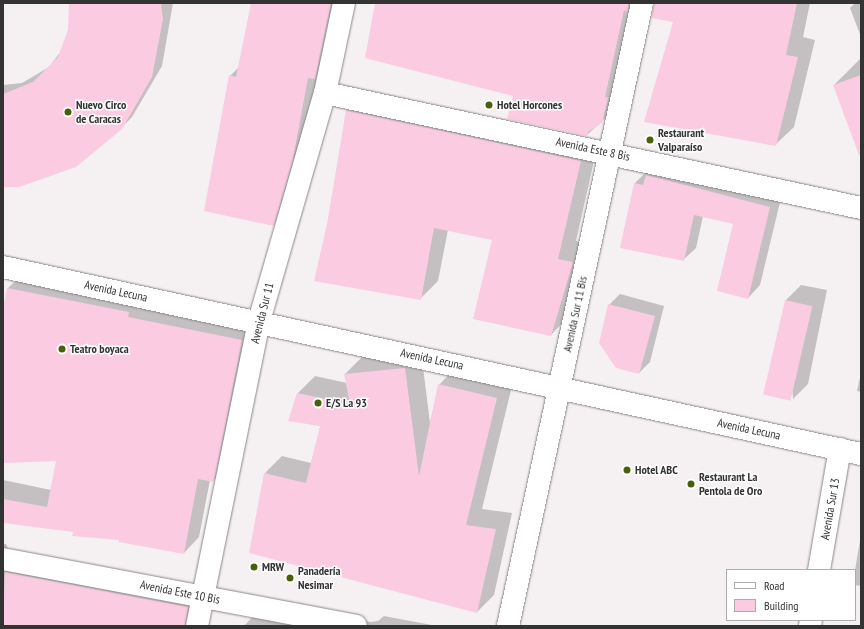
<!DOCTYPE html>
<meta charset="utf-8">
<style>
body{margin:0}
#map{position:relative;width:864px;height:629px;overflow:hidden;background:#f5f0f2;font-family:"PT Sans Narrow",sans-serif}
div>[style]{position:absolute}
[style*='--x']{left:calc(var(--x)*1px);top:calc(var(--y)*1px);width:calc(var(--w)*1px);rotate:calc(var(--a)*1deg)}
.shadow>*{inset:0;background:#0003}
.building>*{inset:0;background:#fbcbe2;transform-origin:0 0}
.roads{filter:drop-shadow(0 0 1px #8b8789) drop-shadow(0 0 1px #8b8789)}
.minor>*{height:22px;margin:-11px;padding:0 11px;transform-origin:11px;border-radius:11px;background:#fff}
.dots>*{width:11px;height:11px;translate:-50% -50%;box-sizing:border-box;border:2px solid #fff;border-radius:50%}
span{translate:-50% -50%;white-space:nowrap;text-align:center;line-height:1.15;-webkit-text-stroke:3px #fff;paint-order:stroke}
.poi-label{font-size:12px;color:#343333;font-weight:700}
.left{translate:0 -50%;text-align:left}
.street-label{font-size:12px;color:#343333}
.frame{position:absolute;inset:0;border:4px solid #343333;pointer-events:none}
.legend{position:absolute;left:726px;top:569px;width:130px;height:52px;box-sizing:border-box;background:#fff;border:1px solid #aeadad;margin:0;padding:5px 7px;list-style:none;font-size:12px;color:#343333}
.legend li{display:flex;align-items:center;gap:8px;height:20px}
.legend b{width:20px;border:1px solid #aeadad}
</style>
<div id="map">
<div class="shadow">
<div style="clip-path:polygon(70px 3px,173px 3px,162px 66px,132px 117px,121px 128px,3px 186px,3px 85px,22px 83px,49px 67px,65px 46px,71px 13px)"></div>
<div style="clip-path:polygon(252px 3px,346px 3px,292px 206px,273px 225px,230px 76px,239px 67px)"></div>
<div style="clip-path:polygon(376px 3px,639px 3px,620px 104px,587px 135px,514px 96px)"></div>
<div style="clip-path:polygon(655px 3px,810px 3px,803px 37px,815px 40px,794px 127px,776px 144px,674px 21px)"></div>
<div style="clip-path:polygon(855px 3px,861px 3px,861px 37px,850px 8px)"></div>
<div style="clip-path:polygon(861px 58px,861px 139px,834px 85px)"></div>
<div style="clip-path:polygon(365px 93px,598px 143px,576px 241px,590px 245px,568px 317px,551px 335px,494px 239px,448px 230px,438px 281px,420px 299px,328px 224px,347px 111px)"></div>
<div style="clip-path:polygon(647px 171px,782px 194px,760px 285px,748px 298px,734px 223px,703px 216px,696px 248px,683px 260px,635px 183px)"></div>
<div style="clip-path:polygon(24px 273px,257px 325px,229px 465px,213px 481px,210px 480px,199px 537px,184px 553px,75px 531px,3px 521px,3px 480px,51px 490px,57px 459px,3px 462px,3px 314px,8px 288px)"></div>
<div style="clip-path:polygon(801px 285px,827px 290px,808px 384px,793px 399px,786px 300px)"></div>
<div style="clip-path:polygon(620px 294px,664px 306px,650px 362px,639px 373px,609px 305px)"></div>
<div style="clip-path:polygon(421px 351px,430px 423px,439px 385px,455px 368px,513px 382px,482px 509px,512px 513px,494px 595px,477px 612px,250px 552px,265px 473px,282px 456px,311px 463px,321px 426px,289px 420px,298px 393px,315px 376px,347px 383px,345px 374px,362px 357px)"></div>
<div style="clip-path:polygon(861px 373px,861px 392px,857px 391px)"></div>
<div style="clip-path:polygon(861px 535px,861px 586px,855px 585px,855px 570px)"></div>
<div style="clip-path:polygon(3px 544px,6px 544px,10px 553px,203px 592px,198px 626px,3px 626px)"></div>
<div style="clip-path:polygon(261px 608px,317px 612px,371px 622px,378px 621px,384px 616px,437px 626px,244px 626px)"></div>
</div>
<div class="building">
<div style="clip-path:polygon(69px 3px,161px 3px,163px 19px,152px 77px,122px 129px,76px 167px,19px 187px,3px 187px,3px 94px,33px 82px,58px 57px,68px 30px)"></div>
<div style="clip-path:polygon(251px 3px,331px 3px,315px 79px,308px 78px,292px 164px,274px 226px,204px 211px,229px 75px,236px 77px)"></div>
<div style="clip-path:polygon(375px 3px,629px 3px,627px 13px,624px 10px,605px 97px,608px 98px,602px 123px,588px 132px,587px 136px,507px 119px,513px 96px,365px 58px)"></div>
<div style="clip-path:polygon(654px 3px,797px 3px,786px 55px,798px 57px,776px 146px,644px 122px,673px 22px,652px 18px)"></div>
<div style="clip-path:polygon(861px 75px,861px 155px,859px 155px,833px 85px)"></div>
<div style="clip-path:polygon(346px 110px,581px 161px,558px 259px,573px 262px,551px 336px,473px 319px,492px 240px,434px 228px,421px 300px,314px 281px,327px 224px)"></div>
<div style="clip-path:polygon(646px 175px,770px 207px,748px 299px,717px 291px,733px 224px,694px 215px,684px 261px,620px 248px,634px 183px,643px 185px)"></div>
<div style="clip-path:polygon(7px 288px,129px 312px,128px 317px,242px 340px,214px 482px,198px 479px,184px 554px,119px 542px,119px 540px,72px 536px,73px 532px,3px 523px,3px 499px,47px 507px,56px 461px,3px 463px,3px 309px)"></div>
<div style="left:785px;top:300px;width:28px;height:97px;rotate:13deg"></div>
<div style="clip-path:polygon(608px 304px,655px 316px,639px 374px,616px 368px,599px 343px)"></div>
<div style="clip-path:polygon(405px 368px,419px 476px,438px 384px,497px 398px,466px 525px,496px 529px,477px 613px,249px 553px,264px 473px,306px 483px,320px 426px,288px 421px,297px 393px,350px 404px,344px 374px)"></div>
<div style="clip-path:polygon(5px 572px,188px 607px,185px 626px,3px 626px)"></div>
</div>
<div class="roads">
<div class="minor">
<div style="--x:325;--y:93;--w:548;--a:12.11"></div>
<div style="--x:3;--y:267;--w:878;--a:12.3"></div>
<div style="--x:3;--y:559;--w:359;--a:10.7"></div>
<div style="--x:819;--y:570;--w:123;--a:-80.2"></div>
<div style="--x:197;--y:626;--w:311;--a:-78.5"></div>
<div style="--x:259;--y:321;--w:237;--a:-73.9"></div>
<div style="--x:325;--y:93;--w:92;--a:-78.1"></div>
<div style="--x:508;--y:626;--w:637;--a:-77.86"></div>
<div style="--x:810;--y:626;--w:6;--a:-81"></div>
</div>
</div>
<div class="dots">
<div style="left:489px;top:105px;background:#495f09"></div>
<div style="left:68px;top:112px;background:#495f09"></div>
<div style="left:650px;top:140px;background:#495f09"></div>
<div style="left:62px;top:349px;background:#495f09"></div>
<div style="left:318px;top:403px;background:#495f09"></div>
<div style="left:627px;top:470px;background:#495f09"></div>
<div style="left:691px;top:484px;background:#495f09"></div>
<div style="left:254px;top:567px;background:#495f09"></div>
<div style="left:290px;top:578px;background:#495f09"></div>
</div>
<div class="poi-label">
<span class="left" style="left:76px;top:112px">Nuevo Circo<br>de Caracas</span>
<span class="left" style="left:497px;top:105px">Hotel Horcones</span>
<span class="left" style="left:658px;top:140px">Restaurant<br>Valparaíso</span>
<span class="left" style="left:70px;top:349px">Teatro boyaca</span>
<span class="left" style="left:326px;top:403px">E/S La 93</span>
<span class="left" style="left:635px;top:470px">Hotel ABC</span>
<span class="left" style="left:699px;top:484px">Restaurant La<br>Pentola de Oro</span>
<span class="left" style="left:262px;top:567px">MRW</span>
<span class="left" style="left:298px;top:578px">Panadería<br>Nesimar</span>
</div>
<div class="street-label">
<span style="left:593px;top:149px;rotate:12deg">Avenida Este 8 Bis</span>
<span style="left:116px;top:291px;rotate:12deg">Avenida Lecuna</span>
<span style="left:262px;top:313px;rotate:-76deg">Avenida Sur 11</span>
<span style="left:575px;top:314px;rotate:-78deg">Avenida Sur 11 Bis</span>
<span style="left:432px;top:359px;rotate:12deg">Avenida Lecuna</span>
<span style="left:749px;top:429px;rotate:12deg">Avenida Lecuna</span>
<span style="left:830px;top:509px;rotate:-80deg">Avenida Sur 13</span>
<span style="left:180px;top:592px;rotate:11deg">Avenida Este 10 Bis</span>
</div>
<div class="frame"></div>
<ul class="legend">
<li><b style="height:5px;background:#fff"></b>Road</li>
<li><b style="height:11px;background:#fbcbe2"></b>Building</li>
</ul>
</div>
